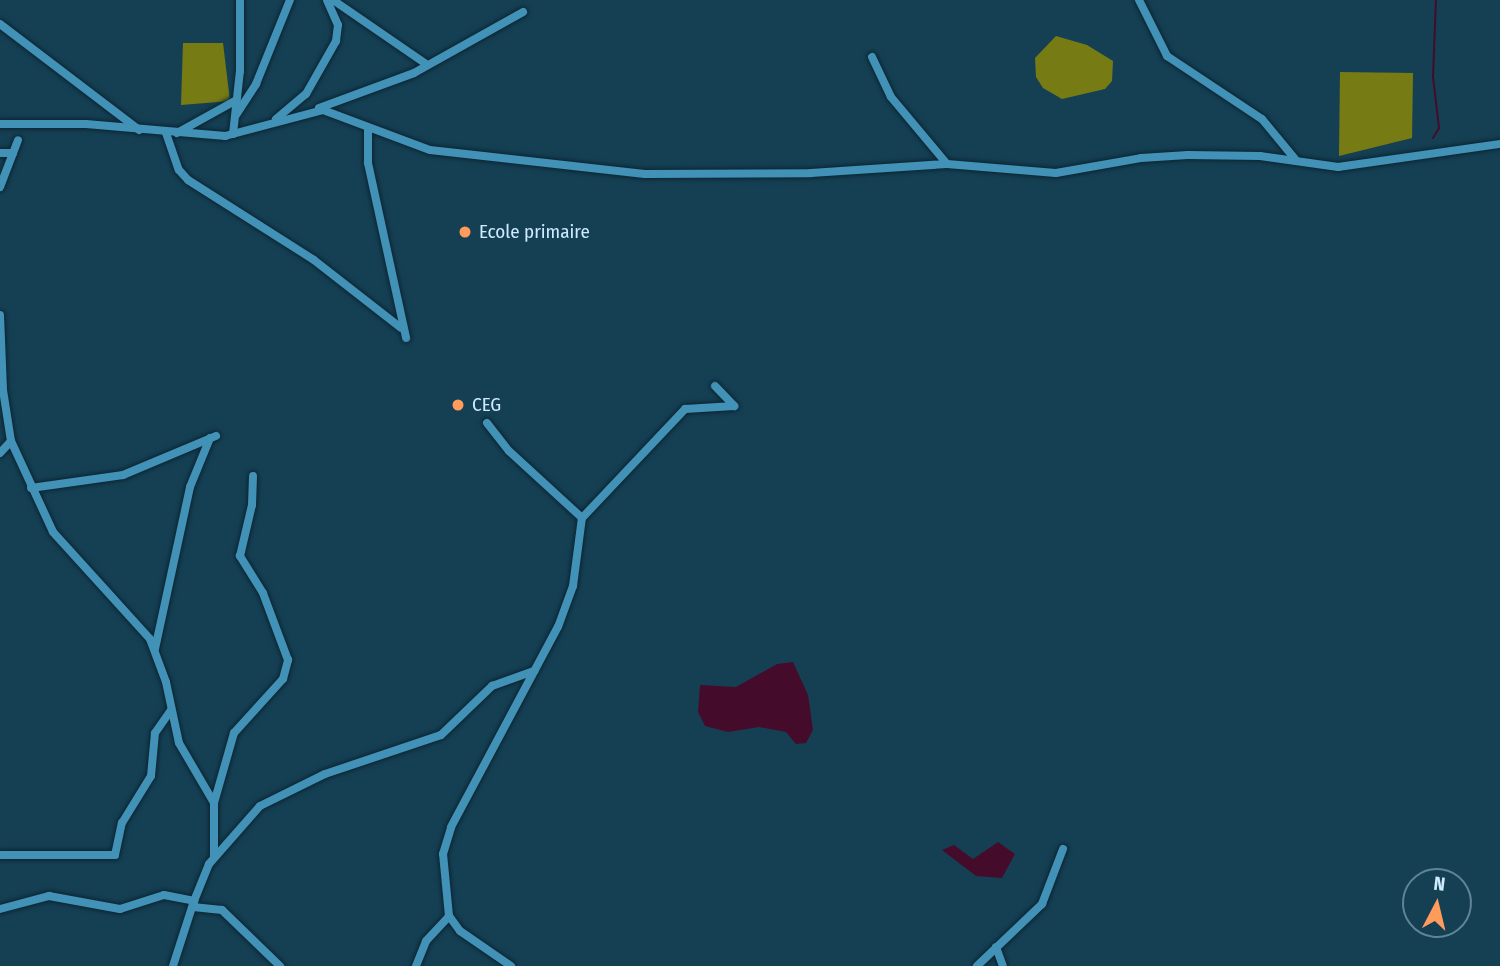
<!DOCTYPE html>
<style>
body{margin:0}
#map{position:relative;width:1500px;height:966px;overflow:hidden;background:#154054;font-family:"Fira Sans Condensed",sans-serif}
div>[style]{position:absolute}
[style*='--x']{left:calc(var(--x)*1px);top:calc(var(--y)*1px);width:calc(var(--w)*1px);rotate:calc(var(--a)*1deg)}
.forest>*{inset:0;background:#777b14}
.water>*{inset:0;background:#450b2b}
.stream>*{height:2px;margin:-1px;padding:0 1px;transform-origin:1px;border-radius:1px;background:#450b2b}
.roads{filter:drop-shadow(0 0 2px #0c2532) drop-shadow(0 0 2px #0c2532)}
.minor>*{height:8px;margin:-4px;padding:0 4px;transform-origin:4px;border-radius:4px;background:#4292b8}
.dots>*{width:19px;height:19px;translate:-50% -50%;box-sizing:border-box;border:4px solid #154054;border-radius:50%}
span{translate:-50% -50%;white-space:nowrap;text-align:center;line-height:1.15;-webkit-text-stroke:5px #154054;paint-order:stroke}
.poi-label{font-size:19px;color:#cdebfc}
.left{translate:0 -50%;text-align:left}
.north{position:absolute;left:1402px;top:868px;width:70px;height:70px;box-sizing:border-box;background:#154054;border:2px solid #5f8497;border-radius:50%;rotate:7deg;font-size:19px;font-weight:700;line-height:28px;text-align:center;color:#cdebfc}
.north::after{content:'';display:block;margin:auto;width:24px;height:32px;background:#ff9b5b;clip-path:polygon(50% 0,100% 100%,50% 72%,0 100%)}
</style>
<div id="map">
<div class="forest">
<div style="clip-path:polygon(1056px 36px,1087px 45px,1113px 61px,1112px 81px,1105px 89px,1062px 99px,1043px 88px,1036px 77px,1035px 58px)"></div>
<div style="clip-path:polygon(183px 43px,223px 43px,230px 101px,181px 105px)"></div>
<div style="clip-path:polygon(1340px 72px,1413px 73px,1412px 138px,1339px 156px)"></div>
</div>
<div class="water">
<div style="clip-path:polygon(793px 662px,808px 695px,813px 730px,806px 743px,796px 744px,786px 732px,759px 727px,728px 732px,705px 726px,698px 712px,700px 685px,736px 687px,777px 664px)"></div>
<div style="clip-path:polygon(998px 842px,1015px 854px,1002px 878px,976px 876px,942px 850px,954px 845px,973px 859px)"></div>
</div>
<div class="stream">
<div style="--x:1433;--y:138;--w:12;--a:-59"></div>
<div style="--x:1439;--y:128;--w:51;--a:-96.7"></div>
<div style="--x:1433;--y:77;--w:77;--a:-87.8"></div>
</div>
<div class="roads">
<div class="minor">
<div style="--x:333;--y:0;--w:113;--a:34.5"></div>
<div style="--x:1139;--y:0;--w:63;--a:63.4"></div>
<div style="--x:1167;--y:56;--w:114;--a:33.6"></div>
<div style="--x:1262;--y:119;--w:52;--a:50.5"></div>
<div style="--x:0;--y:24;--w:175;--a:37.3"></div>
<div style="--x:872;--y:57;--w:44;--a:64.6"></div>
<div style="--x:891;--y:97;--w:87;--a:50.1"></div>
<div style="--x:319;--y:108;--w:101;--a:-20.2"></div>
<div style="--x:414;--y:73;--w:125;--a:-29.2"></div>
<div style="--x:236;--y:115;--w:37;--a:-57"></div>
<div style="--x:256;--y:84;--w:91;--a:-68"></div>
<div style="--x:276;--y:119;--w:39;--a:-40"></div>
<div style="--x:306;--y:94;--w:61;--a:-60.5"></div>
<div style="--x:336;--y:41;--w:16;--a:-83"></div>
<div style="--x:338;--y:25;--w:27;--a:-114"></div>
<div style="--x:0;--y:124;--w:86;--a:0"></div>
<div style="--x:86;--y:124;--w:140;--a:4.9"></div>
<div style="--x:225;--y:136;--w:101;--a:-14.9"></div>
<div style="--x:323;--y:110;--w:114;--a:20.5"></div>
<div style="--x:430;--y:150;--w:216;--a:6.4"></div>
<div style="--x:645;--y:174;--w:166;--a:-0.3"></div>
<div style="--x:811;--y:173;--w:136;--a:-3.8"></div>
<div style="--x:947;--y:164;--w:109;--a:4.7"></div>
<div style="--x:1056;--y:173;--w:86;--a:-10"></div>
<div style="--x:1141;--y:158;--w:47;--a:-3.7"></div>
<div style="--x:1188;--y:155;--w:72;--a:0.8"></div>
<div style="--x:1260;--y:156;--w:79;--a:8"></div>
<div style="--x:1338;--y:167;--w:164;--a:-8.1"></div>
<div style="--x:368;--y:130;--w:33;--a:90"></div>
<div style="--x:368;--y:163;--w:179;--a:77.7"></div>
<div style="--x:166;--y:133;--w:39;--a:71"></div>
<div style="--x:179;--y:170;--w:13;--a:48"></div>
<div style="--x:188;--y:180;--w:149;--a:32.4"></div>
<div style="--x:314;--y:260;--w:110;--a:38"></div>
<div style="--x:177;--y:133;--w:66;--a:-28.9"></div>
<div style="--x:233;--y:134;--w:63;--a:-83.7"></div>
<div style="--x:240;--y:71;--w:71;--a:-90"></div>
<div style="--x:0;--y:153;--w:13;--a:0"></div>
<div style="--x:0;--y:187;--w:50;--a:-69"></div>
<div style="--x:0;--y:315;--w:75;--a:87.7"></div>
<div style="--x:3;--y:390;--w:52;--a:81.1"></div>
<div style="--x:11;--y:441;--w:100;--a:65.2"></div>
<div style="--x:53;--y:532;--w:144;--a:47.8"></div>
<div style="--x:150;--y:639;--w:46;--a:69.6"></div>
<div style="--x:166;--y:682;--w:62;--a:78"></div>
<div style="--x:179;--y:743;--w:69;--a:59.7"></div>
<div style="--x:214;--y:803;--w:54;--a:90"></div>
<div style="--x:715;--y:386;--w:28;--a:46"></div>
<div style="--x:487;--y:423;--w:36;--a:52"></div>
<div style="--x:509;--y:451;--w:99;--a:42.5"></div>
<div style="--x:0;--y:453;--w:16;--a:-47"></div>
<div style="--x:31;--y:488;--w:93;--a:-8"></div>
<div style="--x:123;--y:475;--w:101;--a:-22.8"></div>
<div style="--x:155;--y:649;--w:166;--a:-77.8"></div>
<div style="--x:190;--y:487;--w:53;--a:-67.8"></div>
<div style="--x:214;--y:803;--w:73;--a:-74.1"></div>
<div style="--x:234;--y:733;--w:73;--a:-47.8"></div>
<div style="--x:283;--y:679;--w:20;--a:-75"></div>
<div style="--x:288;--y:660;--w:72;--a:-110.5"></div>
<div style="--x:263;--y:593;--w:44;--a:-121.9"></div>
<div style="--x:240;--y:556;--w:52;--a:-76.8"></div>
<div style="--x:252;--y:505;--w:29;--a:-88"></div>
<div style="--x:0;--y:855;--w:115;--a:0"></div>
<div style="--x:115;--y:855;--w:33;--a:-78"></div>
<div style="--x:122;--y:823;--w:55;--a:-58.3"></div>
<div style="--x:151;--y:776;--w:43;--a:-84.7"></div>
<div style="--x:155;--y:733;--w:28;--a:-55"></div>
<div style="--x:193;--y:907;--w:29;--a:6"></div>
<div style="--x:222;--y:910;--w:81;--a:44"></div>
<div style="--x:0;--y:909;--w:51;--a:-14.9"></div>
<div style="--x:49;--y:896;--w:72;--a:10.4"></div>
<div style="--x:120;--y:909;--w:46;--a:-17.7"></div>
<div style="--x:164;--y:895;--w:31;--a:11"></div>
<div style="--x:194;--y:901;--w:40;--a:-68"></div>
<div style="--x:209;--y:864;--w:77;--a:-48.7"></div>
<div style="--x:260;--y:806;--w:72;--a:-26.2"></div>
<div style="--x:325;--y:774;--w:122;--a:-18.6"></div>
<div style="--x:441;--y:735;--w:71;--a:-43.9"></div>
<div style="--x:492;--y:686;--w:45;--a:-19.7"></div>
<div style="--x:996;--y:947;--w:20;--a:70"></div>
<div style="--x:173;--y:966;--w:65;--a:-72.1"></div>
<div style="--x:416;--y:966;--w:27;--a:-68"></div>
<div style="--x:426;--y:941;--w:34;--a:-47"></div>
<div style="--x:511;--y:966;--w:62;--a:-145.5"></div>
<div style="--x:460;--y:931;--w:19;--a:-126"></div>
<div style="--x:449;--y:916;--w:62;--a:-95.5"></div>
<div style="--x:443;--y:854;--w:28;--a:-73"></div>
<div style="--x:451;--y:827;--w:227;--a:-61.9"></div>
<div style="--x:558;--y:627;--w:44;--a:-69.9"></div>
<div style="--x:573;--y:586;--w:69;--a:-82.5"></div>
<div style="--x:582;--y:518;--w:150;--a:-46.6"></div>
<div style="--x:685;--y:409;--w:49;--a:-3.5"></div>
<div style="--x:977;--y:966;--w:90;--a:-43.6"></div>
<div style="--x:1042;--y:904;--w:59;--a:-69.1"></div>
</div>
</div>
<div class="dots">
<div style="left:465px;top:232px;background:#ff9b5b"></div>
<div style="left:458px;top:405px;background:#ff9b5b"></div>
</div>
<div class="poi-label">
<span class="left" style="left:479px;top:232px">Ecole primaire</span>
<span class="left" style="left:472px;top:405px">CEG</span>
</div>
<div class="north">N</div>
</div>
